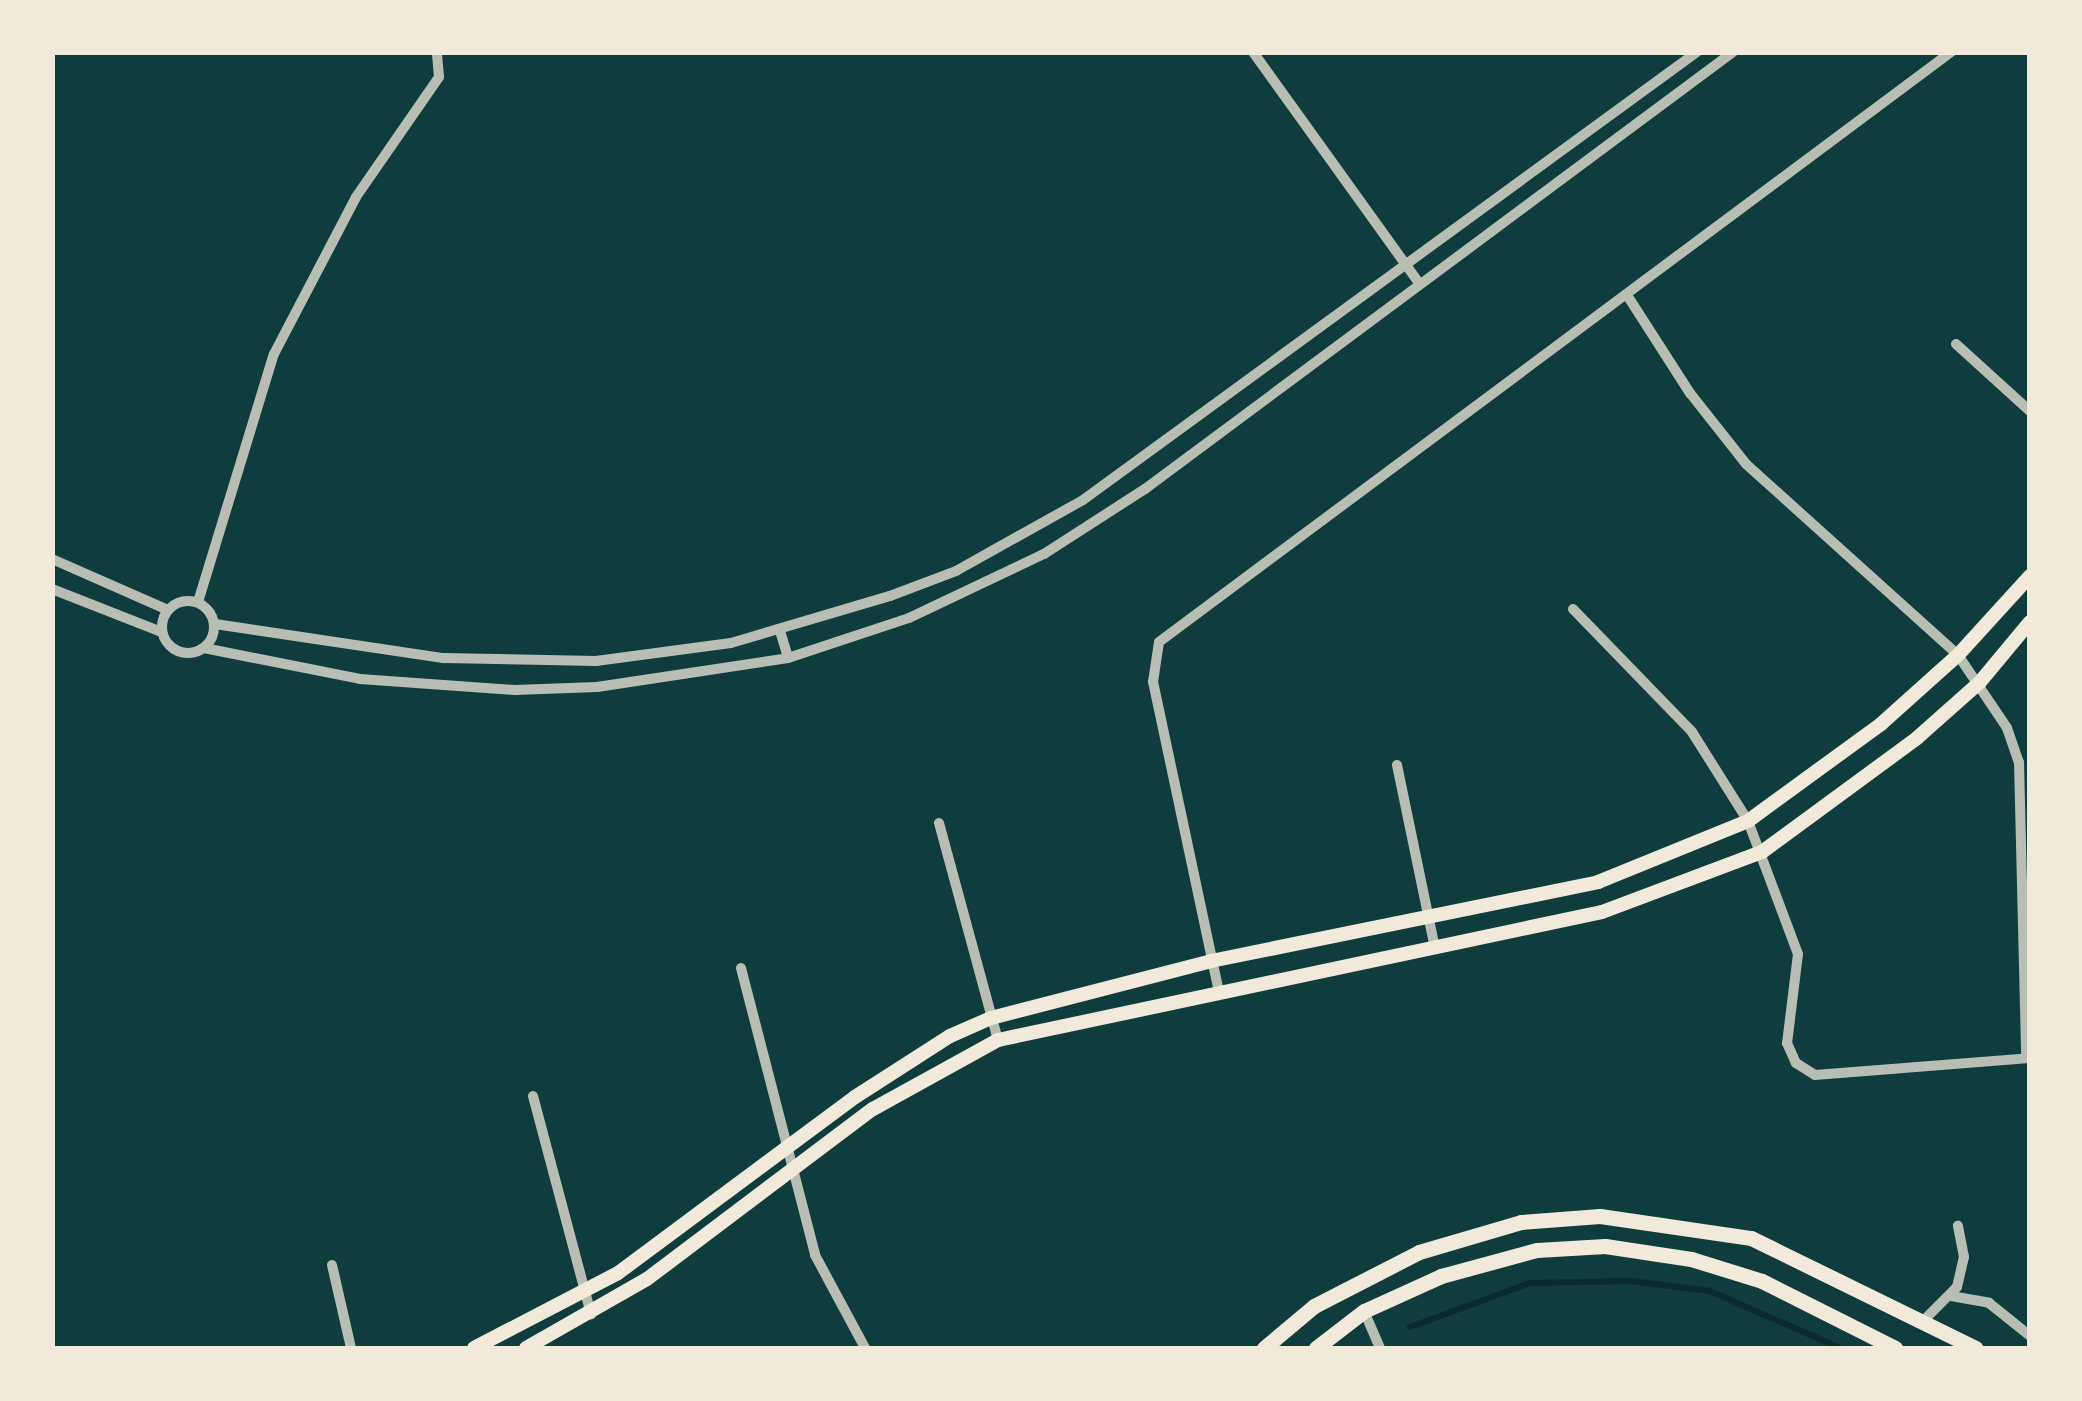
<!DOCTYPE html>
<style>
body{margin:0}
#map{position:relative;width:2082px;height:1401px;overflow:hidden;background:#0f3d3e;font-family:"Zilla Slab",serif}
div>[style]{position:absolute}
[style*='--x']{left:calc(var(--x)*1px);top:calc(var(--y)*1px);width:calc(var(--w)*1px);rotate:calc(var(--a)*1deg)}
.stream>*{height:6px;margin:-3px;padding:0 3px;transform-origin:3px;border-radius:3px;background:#0a2a2b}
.minor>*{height:10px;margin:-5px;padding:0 5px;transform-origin:5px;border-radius:5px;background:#b8beb3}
.minor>.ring{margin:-5px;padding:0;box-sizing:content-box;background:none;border:10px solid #b8beb3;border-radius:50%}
.secondary>*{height:14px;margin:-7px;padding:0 7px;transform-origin:7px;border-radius:7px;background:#f1e9da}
.primary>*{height:15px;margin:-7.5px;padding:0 7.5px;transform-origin:7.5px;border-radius:7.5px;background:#f1e9da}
span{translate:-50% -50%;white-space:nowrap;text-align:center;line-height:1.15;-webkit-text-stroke:8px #f1e9da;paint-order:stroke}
.frame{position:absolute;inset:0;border:55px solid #f1e9da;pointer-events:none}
</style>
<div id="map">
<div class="stream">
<div style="--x:1410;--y:1327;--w:128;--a:-20.1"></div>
<div style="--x:1530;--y:1283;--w:101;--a:-1.1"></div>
<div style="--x:1631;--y:1281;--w:80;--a:7.2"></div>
<div style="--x:1710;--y:1291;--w:142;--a:23.7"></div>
</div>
<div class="minor">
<div style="--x:1253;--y:52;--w:284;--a:54.3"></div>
<div style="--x:1627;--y:295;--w:117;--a:57.3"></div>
<div style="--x:1690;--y:393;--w:90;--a:51.7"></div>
<div style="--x:1746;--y:464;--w:285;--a:42"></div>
<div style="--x:1958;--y:655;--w:88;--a:56.1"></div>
<div style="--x:2007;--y:728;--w:36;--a:71"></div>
<div style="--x:2019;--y:762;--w:296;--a:88.6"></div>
<div style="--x:1956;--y:344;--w:100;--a:42.2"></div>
<div style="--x:52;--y:559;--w:127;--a:23.7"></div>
<div style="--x:52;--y:589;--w:118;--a:21.4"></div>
<div class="ring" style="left:162px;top:601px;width:42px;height:42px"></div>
<div style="--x:198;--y:602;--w:259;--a:-73"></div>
<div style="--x:274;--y:354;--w:177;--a:-62.4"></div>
<div style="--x:356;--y:197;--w:146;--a:-55.3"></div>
<div style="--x:439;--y:77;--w:25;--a:-95"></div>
<div style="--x:1573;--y:609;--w:171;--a:45.9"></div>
<div style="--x:1692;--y:732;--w:105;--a:57.8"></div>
<div style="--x:1748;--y:821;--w:142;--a:69.4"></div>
<div style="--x:1798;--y:954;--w:90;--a:97"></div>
<div style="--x:1787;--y:1043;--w:22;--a:66"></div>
<div style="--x:1796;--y:1063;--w:22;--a:32"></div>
<div style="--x:1815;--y:1075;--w:215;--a:-4.5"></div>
<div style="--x:215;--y:624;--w:231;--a:8.5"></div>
<div style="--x:443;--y:658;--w:153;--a:1.1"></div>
<div style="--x:596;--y:661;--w:136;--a:-7.6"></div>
<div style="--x:731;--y:643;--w:166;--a:-16.5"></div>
<div style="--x:890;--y:596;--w:71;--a:-20.7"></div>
<div style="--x:956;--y:571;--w:145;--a:-29.2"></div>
<div style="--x:1083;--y:500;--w:760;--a:-36.12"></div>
<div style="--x:780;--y:631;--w:28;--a:73"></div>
<div style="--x:204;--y:648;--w:159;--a:11.2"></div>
<div style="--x:360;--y:679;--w:155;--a:4.1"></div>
<div style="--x:515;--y:690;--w:82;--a:-2.1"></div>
<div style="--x:597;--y:687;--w:193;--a:-8.6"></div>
<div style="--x:788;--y:658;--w:127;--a:-18.3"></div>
<div style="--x:909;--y:618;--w:149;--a:-25.4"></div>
<div style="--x:1044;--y:554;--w:120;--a:-32.8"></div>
<div style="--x:1145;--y:489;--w:733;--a:-36.62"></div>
<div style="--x:1397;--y:765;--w:188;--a:78.3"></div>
<div style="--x:939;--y:823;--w:225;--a:74.8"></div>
<div style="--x:741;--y:968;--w:296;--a:75.5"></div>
<div style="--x:815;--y:1255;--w:106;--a:61.7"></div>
<div style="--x:1219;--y:992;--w:317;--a:-102"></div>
<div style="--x:1153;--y:682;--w:40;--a:-81.5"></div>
<div style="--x:1159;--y:642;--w:988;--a:-36.68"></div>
<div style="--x:533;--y:1096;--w:226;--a:75.1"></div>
<div style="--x:332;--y:1265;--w:85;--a:77.1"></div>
<div style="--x:1951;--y:1296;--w:39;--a:10"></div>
<div style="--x:1989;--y:1303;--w:53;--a:38.8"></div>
<div style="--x:1364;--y:1311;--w:40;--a:66.6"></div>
<div style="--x:1923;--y:1321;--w:48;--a:-45"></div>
<div style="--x:1957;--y:1287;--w:31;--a:-77"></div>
<div style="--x:1964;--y:1257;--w:32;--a:-101"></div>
</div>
<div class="secondary">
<div style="--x:474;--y:1348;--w:162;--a:-27.5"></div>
<div style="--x:618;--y:1273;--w:295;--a:-36.6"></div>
<div style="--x:855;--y:1097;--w:113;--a:-32.7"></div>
<div style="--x:950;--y:1036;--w:45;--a:-23.7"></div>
<div style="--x:991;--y:1018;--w:227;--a:-14.5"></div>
<div style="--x:1211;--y:961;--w:395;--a:-11.5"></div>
<div style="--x:1598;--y:882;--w:162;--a:-22.1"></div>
<div style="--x:1748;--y:821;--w:165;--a:-36.1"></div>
<div style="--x:1881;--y:724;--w:103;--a:-41.9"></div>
<div style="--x:1958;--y:655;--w:107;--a:-47.7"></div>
<div style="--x:526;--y:1348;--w:139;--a:-29.7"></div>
<div style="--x:647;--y:1279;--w:283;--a:-37"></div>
<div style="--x:873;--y:1109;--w:143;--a:-28.9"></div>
<div style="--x:998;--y:1040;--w:617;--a:-11.97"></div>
<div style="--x:1602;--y:912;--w:171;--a:-20.6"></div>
<div style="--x:1762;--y:852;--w:192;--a:-36.3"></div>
<div style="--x:1917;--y:738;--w:84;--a:-41.6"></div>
<div style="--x:1980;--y:682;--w:78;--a:-50.2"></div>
</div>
<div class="primary">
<div style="--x:1264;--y:1348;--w:65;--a:-40"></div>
<div style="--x:1314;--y:1306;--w:118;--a:-27.2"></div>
<div style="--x:1419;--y:1252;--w:106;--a:-16.4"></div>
<div style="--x:1521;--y:1222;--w:79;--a:-4.3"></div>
<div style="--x:1600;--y:1216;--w:153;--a:8.3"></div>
<div style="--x:1751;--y:1238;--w:250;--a:26.1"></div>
<div style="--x:1316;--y:1348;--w:61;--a:-37.6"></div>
<div style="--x:1364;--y:1311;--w:85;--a:-24.4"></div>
<div style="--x:1441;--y:1276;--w:99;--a:-15.2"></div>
<div style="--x:1537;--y:1250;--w:68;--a:-3.4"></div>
<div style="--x:1605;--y:1246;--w:87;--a:8.6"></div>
<div style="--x:1691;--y:1259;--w:74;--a:17.2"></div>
<div style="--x:1762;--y:1281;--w:149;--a:26.7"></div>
</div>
<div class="frame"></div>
</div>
